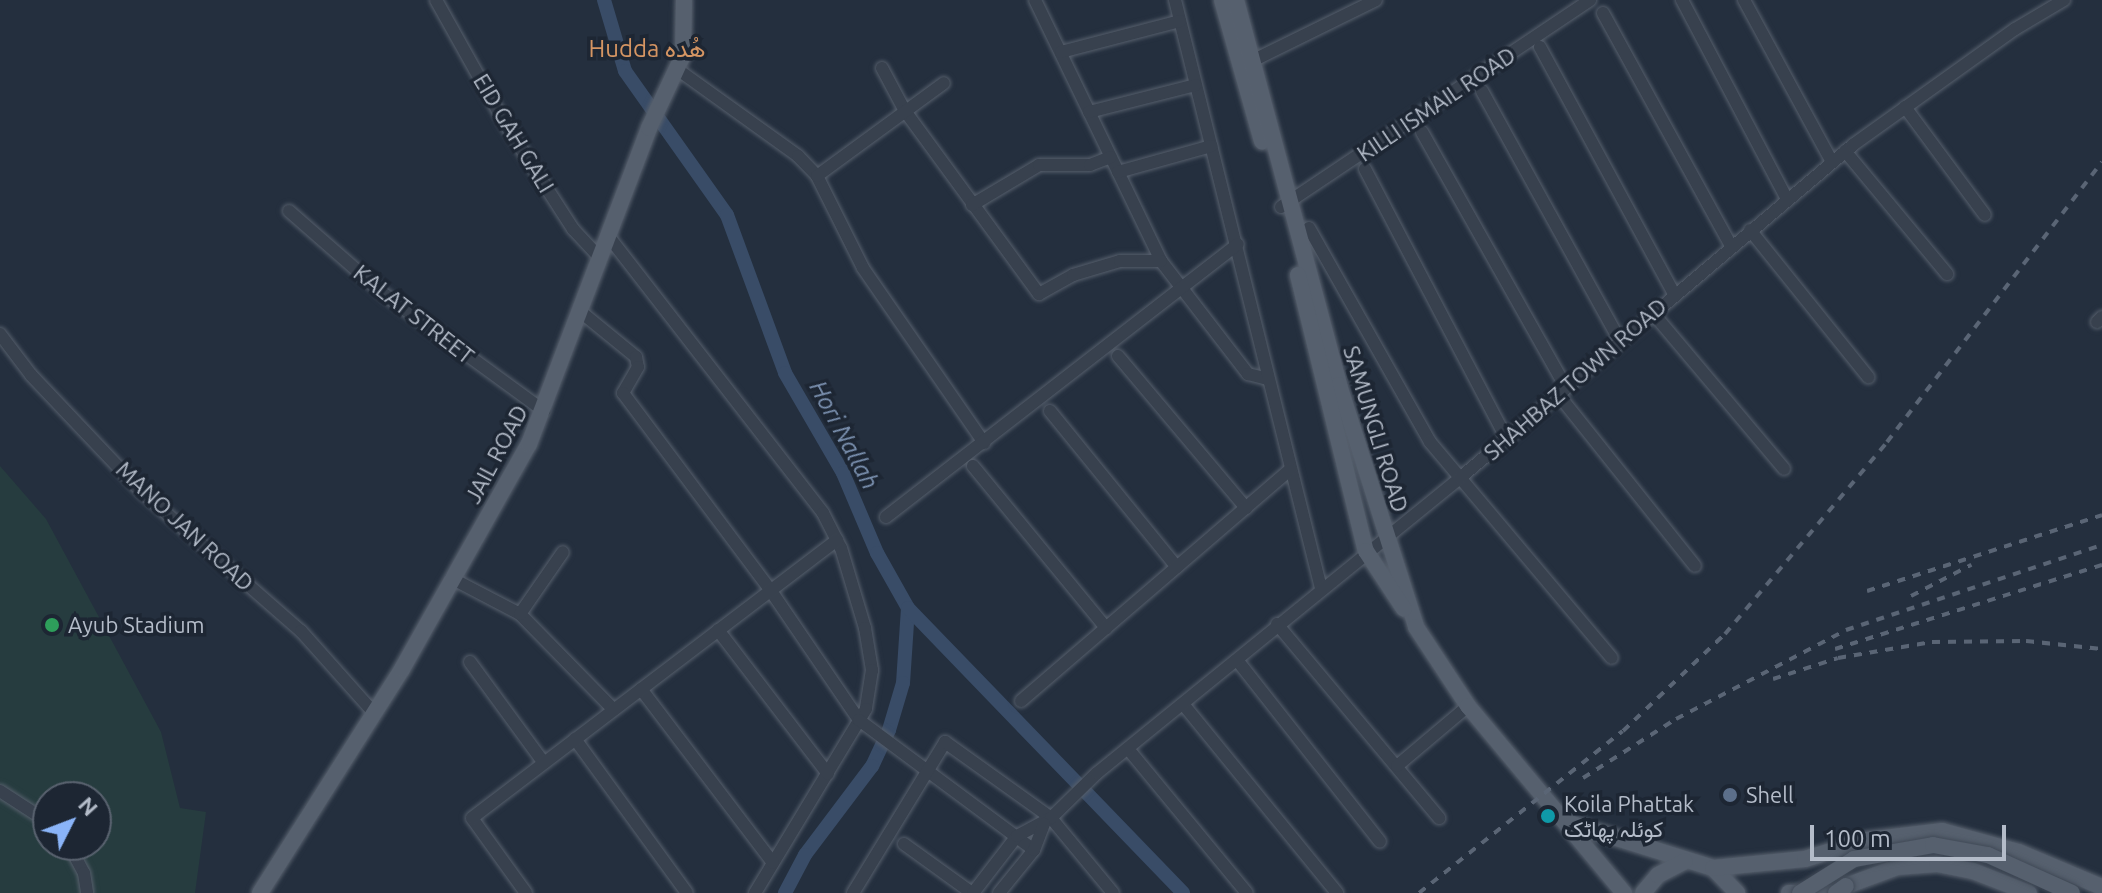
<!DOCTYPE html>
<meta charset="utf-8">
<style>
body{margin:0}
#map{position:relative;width:2102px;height:893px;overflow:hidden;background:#242f3e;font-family:Ubuntu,Vazirmatn,sans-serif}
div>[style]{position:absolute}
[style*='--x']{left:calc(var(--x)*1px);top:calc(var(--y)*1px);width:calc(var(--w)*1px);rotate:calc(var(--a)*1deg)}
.green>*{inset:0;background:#263c3f}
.canal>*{height:14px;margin:-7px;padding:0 7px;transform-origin:7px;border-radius:7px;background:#394c67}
.roads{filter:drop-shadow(0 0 2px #565f6c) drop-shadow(0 0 2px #565f6c)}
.minor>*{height:12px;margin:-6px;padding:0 6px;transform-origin:6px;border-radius:6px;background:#38414e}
.major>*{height:16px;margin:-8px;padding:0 8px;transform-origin:8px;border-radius:8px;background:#56606e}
.rail>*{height:4px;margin-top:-2px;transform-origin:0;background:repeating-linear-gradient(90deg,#5a6575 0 8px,transparent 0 16px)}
.bridges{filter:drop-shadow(0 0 2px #414a57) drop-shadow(0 0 2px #414a57)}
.major-bridge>*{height:16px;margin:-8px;padding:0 8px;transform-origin:8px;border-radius:8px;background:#56606e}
.dots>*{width:22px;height:22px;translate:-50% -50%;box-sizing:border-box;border:4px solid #1d2633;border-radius:50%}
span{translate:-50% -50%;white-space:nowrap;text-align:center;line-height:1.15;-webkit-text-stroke:7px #1d2633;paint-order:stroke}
.street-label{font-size:22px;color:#b4bcc9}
.poi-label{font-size:22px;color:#b4bcc9}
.left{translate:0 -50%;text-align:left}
.neighbourhood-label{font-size:24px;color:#d59563}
.water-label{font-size:24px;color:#7c92b1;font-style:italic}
.north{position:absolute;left:32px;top:781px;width:80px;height:80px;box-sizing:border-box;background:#1d2633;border:2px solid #59626f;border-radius:50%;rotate:48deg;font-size:22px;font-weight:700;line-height:32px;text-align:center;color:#b4bcc9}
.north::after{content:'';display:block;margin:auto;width:28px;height:36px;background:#8ab4f8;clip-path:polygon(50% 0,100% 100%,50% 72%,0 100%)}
.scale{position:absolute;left:1810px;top:825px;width:196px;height:36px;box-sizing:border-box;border:4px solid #b4bcc9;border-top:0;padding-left:10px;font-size:24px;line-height:28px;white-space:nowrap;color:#b4bcc9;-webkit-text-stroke:6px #1d2633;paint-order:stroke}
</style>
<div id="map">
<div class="green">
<div style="clip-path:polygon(evenodd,0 466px,46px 519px,161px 732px,180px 808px,206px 812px,195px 893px,0 893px,0 466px,48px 797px,96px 797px,96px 845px,48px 845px,48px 797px)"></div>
</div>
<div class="canal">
<div style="--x:604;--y:0;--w:74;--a:73.5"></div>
<div style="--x:625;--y:71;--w:176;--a:54.7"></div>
<div style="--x:727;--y:215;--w:168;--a:69.8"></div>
<div style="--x:785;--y:373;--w:116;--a:59.9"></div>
<div style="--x:843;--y:473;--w:87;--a:67"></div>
<div style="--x:877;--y:553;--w:63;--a:60.6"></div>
<div style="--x:908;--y:608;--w:75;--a:93.8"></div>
<div style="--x:903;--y:683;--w:49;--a:106.6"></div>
<div style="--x:889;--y:730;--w:40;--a:115"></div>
<div style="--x:872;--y:766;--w:111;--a:127"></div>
<div style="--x:805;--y:855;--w:43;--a:117.8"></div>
<div style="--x:908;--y:608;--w:396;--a:46"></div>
</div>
<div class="roads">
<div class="minor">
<div style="--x:436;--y:0;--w:143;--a:60.8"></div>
<div style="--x:506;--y:125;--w:124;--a:57.2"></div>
<div style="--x:573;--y:229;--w:41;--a:47"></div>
<div style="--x:1035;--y:0;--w:290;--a:64.2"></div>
<div style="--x:1161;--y:261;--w:143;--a:52.4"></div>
<div style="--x:1248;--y:374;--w:21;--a:14"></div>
<div style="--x:1175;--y:0;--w:606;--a:76.06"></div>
<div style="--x:1682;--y:0;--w:225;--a:62.2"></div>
<div style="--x:1744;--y:0;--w:184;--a:61.5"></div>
<div style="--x:1603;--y:13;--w:266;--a:61.2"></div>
<div style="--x:1540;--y:47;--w:281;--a:61.5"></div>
<div style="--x:1061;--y:52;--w:123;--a:-14.6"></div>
<div style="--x:1252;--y:61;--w:138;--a:-26.2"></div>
<div style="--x:882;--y:68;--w:49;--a:61.9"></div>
<div style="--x:905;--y:111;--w:227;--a:53.8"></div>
<div style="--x:1039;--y:294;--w:39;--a:-29"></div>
<div style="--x:1073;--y:275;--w:49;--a:-16.6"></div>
<div style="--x:1120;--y:261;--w:41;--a:0"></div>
<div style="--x:677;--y:69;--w:149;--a:35.7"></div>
<div style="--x:798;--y:156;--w:28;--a:46"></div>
<div style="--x:817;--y:176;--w:103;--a:63.4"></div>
<div style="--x:863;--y:268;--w:213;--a:55.3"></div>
<div style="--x:1482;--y:91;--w:283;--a:61.1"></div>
<div style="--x:1905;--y:107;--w:134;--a:53.5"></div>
<div style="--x:1089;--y:112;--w:110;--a:-14.2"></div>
<div style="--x:1422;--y:132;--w:291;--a:60.6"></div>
<div style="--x:1845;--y:151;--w:160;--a:50.3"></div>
<div style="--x:1365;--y:169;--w:303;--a:62.3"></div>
<div style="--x:1118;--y:172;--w:97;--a:-15.6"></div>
<div style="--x:817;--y:176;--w:157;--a:-36.2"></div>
<div style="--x:972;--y:205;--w:78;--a:-30.8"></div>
<div style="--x:1039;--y:165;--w:51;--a:0"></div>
<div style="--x:1090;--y:165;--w:22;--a:-21"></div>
<div style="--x:1281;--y:207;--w:372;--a:-33.8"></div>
<div style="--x:289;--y:211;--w:128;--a:41.2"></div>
<div style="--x:385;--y:295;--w:197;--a:36.1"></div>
<div style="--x:1309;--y:228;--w:246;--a:60.5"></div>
<div style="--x:1430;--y:442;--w:282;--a:49.9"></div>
<div style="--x:1750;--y:230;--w:189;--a:51.2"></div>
<div style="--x:609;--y:237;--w:349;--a:52.2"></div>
<div style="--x:823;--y:513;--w:39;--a:63"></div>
<div style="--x:841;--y:548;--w:84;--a:73.3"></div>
<div style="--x:865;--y:628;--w:43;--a:80.5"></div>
<div style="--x:872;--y:670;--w:39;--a:99"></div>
<div style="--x:866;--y:709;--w:215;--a:121.1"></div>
<div style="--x:581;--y:312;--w:71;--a:39.3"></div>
<div style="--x:636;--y:357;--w:10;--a:79"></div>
<div style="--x:638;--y:367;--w:30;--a:120"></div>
<div style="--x:623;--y:393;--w:247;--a:53.2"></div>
<div style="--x:771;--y:591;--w:156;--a:55.7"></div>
<div style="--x:859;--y:720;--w:218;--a:36.6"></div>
<div style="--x:1652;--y:312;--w:205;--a:49.9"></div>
<div style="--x:2097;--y:322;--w:7;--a:-45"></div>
<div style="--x:0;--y:334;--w:51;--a:52.9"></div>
<div style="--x:31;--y:375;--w:161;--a:46.5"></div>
<div style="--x:142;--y:492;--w:211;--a:41.2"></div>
<div style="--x:301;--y:631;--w:110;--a:48.3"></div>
<div style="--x:1118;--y:356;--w:199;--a:49.9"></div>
<div style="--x:1557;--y:393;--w:221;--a:51.4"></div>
<div style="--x:1050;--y:411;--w:201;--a:50.9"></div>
<div style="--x:973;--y:466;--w:210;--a:50.6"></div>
<div style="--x:886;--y:517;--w:445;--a:-37.8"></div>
<div style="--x:451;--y:578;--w:78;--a:27.6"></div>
<div style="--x:520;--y:614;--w:134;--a:45.6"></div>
<div style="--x:520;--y:614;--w:75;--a:-55.3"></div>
<div style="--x:1277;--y:624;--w:253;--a:50.1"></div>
<div style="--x:718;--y:630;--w:181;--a:52.6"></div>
<div style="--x:1237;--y:660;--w:231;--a:51.8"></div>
<div style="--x:470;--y:662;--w:125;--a:53.8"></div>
<div style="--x:641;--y:689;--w:218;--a:52.8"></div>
<div style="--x:1021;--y:701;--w:355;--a:-40.7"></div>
<div style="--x:1183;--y:704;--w:244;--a:50.8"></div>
<div style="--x:575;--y:739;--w:190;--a:54"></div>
<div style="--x:1129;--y:750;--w:185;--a:50.5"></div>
<div style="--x:1397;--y:766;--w:93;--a:-40.2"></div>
<div style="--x:0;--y:791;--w:57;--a:32.9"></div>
<div style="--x:904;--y:844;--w:84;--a:35.8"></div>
<div style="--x:69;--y:845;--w:32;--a:62"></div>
<div style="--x:84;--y:873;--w:20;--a:81"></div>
<div style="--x:526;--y:893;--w:92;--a:-125.8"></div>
<div style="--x:472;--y:818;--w:459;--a:-37.3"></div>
<div style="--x:853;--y:893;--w:177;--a:-58.6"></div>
<div style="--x:945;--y:742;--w:130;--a:35.6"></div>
<div style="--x:1051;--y:818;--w:97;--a:50.4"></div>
<div style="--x:973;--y:893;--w:72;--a:-52.3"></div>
<div style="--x:1017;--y:836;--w:38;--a:-28"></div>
<div style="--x:1051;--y:818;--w:64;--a:-44.4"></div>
<div style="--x:1097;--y:773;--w:468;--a:-39.1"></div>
<div style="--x:1460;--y:478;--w:515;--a:-40.28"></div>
<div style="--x:1853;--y:145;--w:199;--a:-35.6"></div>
<div style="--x:2015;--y:29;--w:57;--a:-30.6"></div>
<div style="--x:999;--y:893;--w:55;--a:-50.9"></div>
<div style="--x:1034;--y:850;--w:28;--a:-69"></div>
</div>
<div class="major">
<div style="--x:1222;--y:0;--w:147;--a:74.2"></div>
<div style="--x:1236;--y:0;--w:399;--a:75"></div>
<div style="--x:1339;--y:385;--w:254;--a:72.3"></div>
<div style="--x:1416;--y:627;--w:95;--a:56.6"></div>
<div style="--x:1468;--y:706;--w:244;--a:50.2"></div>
<div style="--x:1298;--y:275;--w:284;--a:76.2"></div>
<div style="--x:1366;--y:551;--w:69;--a:56.8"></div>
<div style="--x:1572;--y:824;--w:148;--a:17.3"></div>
<div style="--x:1713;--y:868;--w:35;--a:46"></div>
<div style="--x:1713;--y:868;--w:92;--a:-5.6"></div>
<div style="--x:1805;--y:859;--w:65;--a:-17"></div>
<div style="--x:1867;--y:840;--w:76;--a:-6.8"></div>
<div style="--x:1942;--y:831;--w:80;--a:15.3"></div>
<div style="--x:2019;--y:852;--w:90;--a:22.9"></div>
<div style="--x:1846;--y:886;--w:54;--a:-20.4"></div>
<div style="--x:1897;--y:867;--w:40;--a:-4.3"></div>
<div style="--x:1937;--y:864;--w:37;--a:11"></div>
<div style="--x:1973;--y:871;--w:60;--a:21.4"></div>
<div style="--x:260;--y:893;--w:265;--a:-57.6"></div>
<div style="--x:402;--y:669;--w:258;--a:-60.6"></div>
<div style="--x:529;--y:444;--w:338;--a:-69.2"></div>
<div style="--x:649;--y:128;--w:81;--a:-65"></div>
<div style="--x:683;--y:55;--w:55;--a:-89"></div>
<div style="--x:1643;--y:893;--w:23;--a:-50"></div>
<div style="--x:1658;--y:875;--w:30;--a:-27"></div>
<div style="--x:1789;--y:893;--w:49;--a:0"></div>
</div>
</div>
<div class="rail">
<div style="--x:1867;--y:591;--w:247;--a:-17.9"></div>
<div style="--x:1911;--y:596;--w:68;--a:-27.3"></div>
<div style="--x:1835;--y:649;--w:280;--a:-17.5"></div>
<div style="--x:1773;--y:679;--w:68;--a:-17.9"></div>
<div style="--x:1838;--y:658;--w:95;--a:-9.7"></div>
<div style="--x:1932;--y:642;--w:94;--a:-0.6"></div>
<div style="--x:2026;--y:641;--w:76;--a:6"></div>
<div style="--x:1583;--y:778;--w:110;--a:-32.4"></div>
<div style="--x:1676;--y:719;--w:192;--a:-27.6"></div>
<div style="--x:1846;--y:630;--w:270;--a:-18.4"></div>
<div style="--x:1419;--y:893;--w:260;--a:-38.5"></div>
<div style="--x:1623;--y:731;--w:141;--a:-43.6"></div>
<div style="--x:1725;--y:634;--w:251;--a:-49.8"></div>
<div style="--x:1887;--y:442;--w:353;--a:-52.5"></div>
</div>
<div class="bridges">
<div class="major-bridge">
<div style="--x:1800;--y:893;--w:64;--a:-32.2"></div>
<div style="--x:1854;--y:859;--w:80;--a:-10"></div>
<div style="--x:1933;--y:845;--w:56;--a:10.3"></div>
<div style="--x:1988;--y:855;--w:92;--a:24.3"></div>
<div style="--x:1836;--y:893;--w:12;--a:-35"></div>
</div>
</div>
<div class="dots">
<div style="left:52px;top:625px;background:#2e9e5b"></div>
<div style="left:1730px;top:795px;background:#5c6f8a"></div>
<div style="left:1548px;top:816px;background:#0f9aa8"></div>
</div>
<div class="street-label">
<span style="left:1436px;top:104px;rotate:-34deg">KILLI ISMAIL ROAD</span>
<span style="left:514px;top:133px;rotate:59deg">EID GAH GALI</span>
<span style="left:414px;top:314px;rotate:38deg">KALAT STREET</span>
<span style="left:1575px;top:379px;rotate:-41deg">SHAHBAZ TOWN ROAD</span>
<span style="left:1376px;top:429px;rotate:73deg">SAMUNGLI ROAD</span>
<span style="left:496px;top:454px;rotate:-62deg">JAIL ROAD</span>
<span style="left:185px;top:526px;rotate:43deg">MANO JAN ROAD</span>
</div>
<div class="poi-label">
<span class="left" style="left:68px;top:625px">Ayub Stadium</span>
<span class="left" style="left:1746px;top:795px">Shell</span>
<span class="left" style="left:1564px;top:816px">Koila Phattak<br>کوئلہ پھاٹک</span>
</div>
<div class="neighbourhood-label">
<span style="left:647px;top:49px">Hudda ھُدہ</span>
</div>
<div class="water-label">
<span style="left:844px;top:435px;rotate:62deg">Hori Nallah</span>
</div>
<div class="north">N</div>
<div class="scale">100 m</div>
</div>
